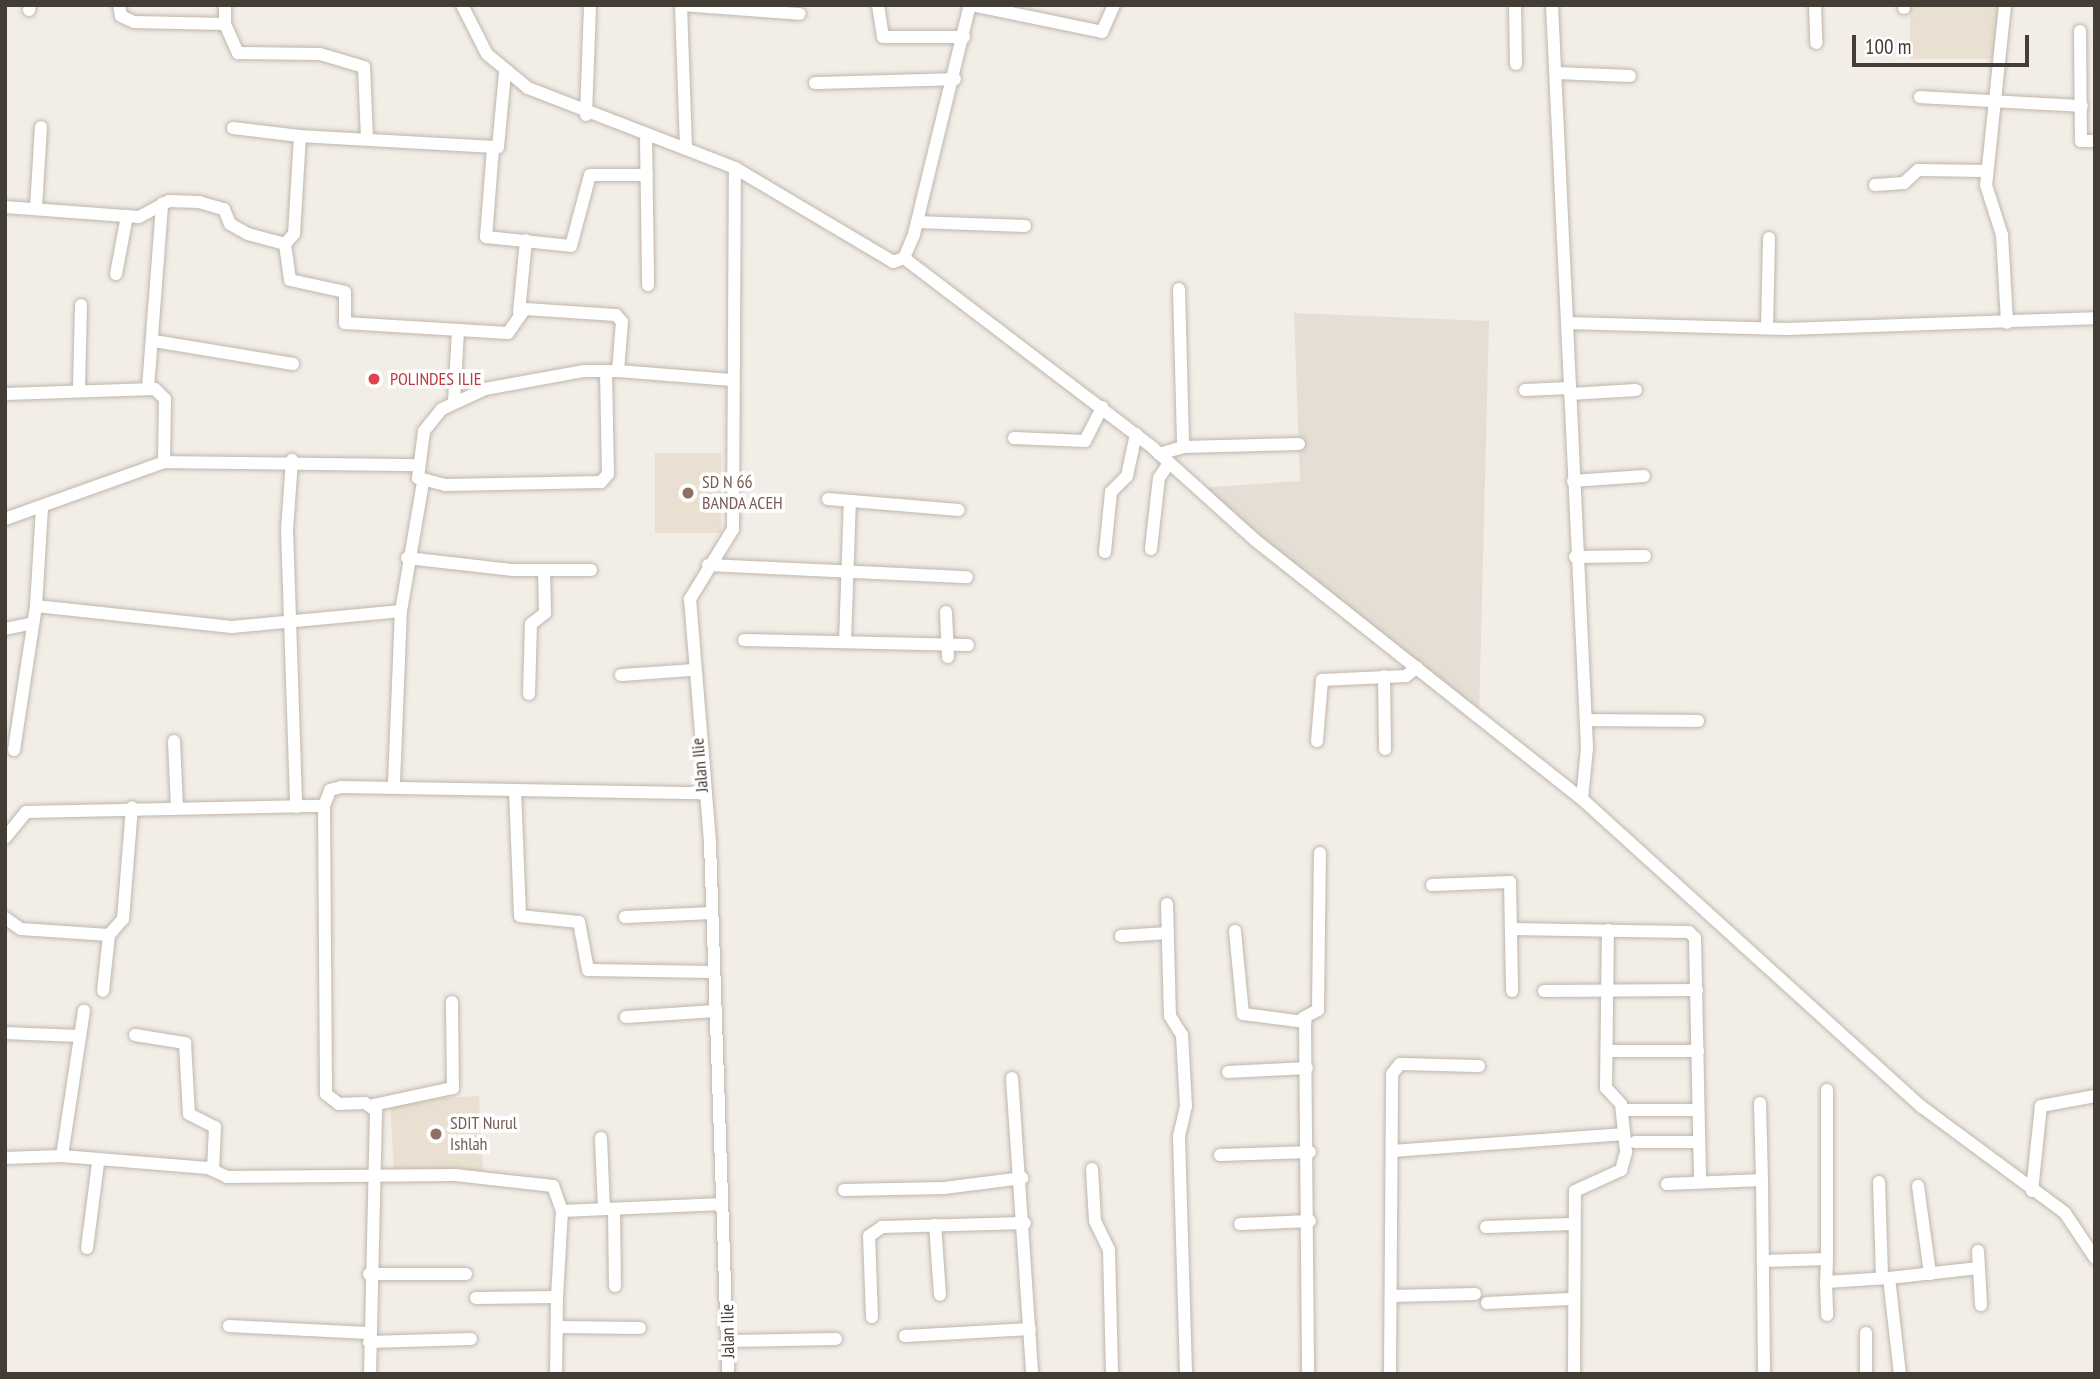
<!DOCTYPE html>
<style>
body{margin:0}
#map{position:relative;width:2100px;height:1379px;overflow:hidden;background:#f2ede6;font-family:"PT Sans Narrow",sans-serif}
div>[style]{position:absolute}
[style*='--x']{left:calc(var(--x)*1px);top:calc(var(--y)*1px);width:calc(var(--w)*1px);rotate:calc(var(--a)*1deg)}
.residential>*{inset:0;background:#e5ded5}
.education>*{inset:0;background:#eae0d1;transform-origin:0 0}
.roads{filter:drop-shadow(0 0 2px #bfb6ad) drop-shadow(0 0 2px #bfb6ad)}
.street>*{height:12px;margin:-6px;padding:0 6px;transform-origin:6px;border-radius:6px;background:#fff}
.dots>*{width:19px;height:19px;translate:-50% -50%;box-sizing:border-box;border:4px solid #fff;border-radius:50%}
span{translate:-50% -50%;white-space:nowrap;text-align:center;line-height:1.15;-webkit-text-stroke:7px #fff;paint-order:stroke}
.health-label{font-size:18px;color:#be3a42}
.left{translate:0 -50%;text-align:left}
.education-label{font-size:18px;color:#785e54}
.street-label{font-size:18px;color:#443d36}
.frame{position:absolute;inset:0;border:7px solid #443d36;pointer-events:none}
.scale{position:absolute;left:1852px;top:35px;width:177px;height:32px;box-sizing:border-box;border:4px solid #443d36;border-top:0;padding-left:9px;font-size:21px;line-height:24px;white-space:nowrap;color:#443d36;-webkit-text-stroke:5px #fff;paint-order:stroke}
</style>
<div id="map">
<div class="residential">
<div style="clip-path:polygon(1294px 313px,1489px 321px,1479px 716px,1197px 488px,1300px 481px)"></div>
</div>
<div class="education">
<div style="left:1910px;top:5px;width:93px;height:54px"></div>
<div style="left:655px;top:453px;width:66px;height:80px"></div>
<div style="left:479px;top:1096px;width:75px;height:89px;rotate:87deg"></div>
</div>
<div class="roads">
<div class="street">
<div style="--x:119;--y:5;--w:11;--a:80"></div>
<div style="--x:121;--y:16;--w:14;--a:25"></div>
<div style="--x:134;--y:22;--w:91;--a:1.3"></div>
<div style="--x:225;--y:5;--w:19;--a:90"></div>
<div style="--x:225;--y:24;--w:32;--a:66"></div>
<div style="--x:238;--y:53;--w:82;--a:0.7"></div>
<div style="--x:320;--y:54;--w:46;--a:16.5"></div>
<div style="--x:364;--y:67;--w:71;--a:87.6"></div>
<div style="--x:462;--y:5;--w:55;--a:63"></div>
<div style="--x:487;--y:54;--w:53;--a:39.7"></div>
<div style="--x:528;--y:88;--w:222;--a:21.1"></div>
<div style="--x:735;--y:168;--w:184;--a:30.7"></div>
<div style="--x:893;--y:262;--w:12;--a:-20"></div>
<div style="--x:904;--y:258;--w:26;--a:-67"></div>
<div style="--x:914;--y:234;--w:236;--a:-76.3"></div>
<div style="--x:878;--y:5;--w:32;--a:81"></div>
<div style="--x:883;--y:37;--w:81;--a:0"></div>
<div style="--x:972;--y:5;--w:133;--a:11.7"></div>
<div style="--x:1102;--y:32;--w:30;--a:-66"></div>
<div style="--x:1515;--y:5;--w:59;--a:89"></div>
<div style="--x:1552;--y:5;--w:744;--a:87.3"></div>
<div style="--x:1587;--y:748;--w:51;--a:95.6"></div>
<div style="--x:1815;--y:5;--w:38;--a:88"></div>
<div style="--x:2005;--y:5;--w:181;--a:96"></div>
<div style="--x:1986;--y:185;--w:52;--a:72.3"></div>
<div style="--x:2002;--y:235;--w:88;--a:86.7"></div>
<div style="--x:1904;--y:8;--w:3;--a:-90"></div>
<div style="--x:29;--y:10;--w:5;--a:-79"></div>
<div style="--x:2080;--y:31;--w:110;--a:89.5"></div>
<div style="--x:2081;--y:141;--w:14;--a:0"></div>
<div style="--x:1557;--y:73;--w:73;--a:2.4"></div>
<div style="--x:815;--y:83;--w:140;--a:-1.6"></div>
<div style="--x:1920;--y:97;--w:162;--a:3.2"></div>
<div style="--x:586;--y:115;--w:110;--a:-87.9"></div>
<div style="--x:233;--y:128;--w:67;--a:6.8"></div>
<div style="--x:646;--y:135;--w:150;--a:89.2"></div>
<div style="--x:493;--y:148;--w:89;--a:94.5"></div>
<div style="--x:486;--y:237;--w:85;--a:6"></div>
<div style="--x:571;--y:246;--w:73;--a:-75"></div>
<div style="--x:590;--y:175;--w:57;--a:0"></div>
<div style="--x:686;--y:148;--w:143;--a:-92"></div>
<div style="--x:681;--y:5;--w:119;--a:4.3"></div>
<div style="--x:1875;--y:185;--w:29;--a:-4"></div>
<div style="--x:1904;--y:183;--w:19;--a:-43"></div>
<div style="--x:1918;--y:170;--w:68;--a:0.8"></div>
<div style="--x:5;--y:207;--w:134;--a:4.3"></div>
<div style="--x:139;--y:217;--w:34;--a:-28"></div>
<div style="--x:169;--y:201;--w:30;--a:2"></div>
<div style="--x:199;--y:202;--w:26;--a:16"></div>
<div style="--x:224;--y:209;--w:16;--a:68"></div>
<div style="--x:230;--y:224;--w:21;--a:29"></div>
<div style="--x:248;--y:234;--w:38;--a:15"></div>
<div style="--x:285;--y:244;--w:13;--a:-48"></div>
<div style="--x:294;--y:234;--w:98;--a:-86.5"></div>
<div style="--x:300;--y:136;--w:198;--a:3.2"></div>
<div style="--x:498;--y:147;--w:74;--a:-84.6"></div>
<div style="--x:36;--y:208;--w:81;--a:-86.5"></div>
<div style="--x:917;--y:222;--w:108;--a:2.1"></div>
<div style="--x:285;--y:244;--w:36;--a:82"></div>
<div style="--x:290;--y:280;--w:56;--a:12.3"></div>
<div style="--x:345;--y:292;--w:31;--a:90"></div>
<div style="--x:345;--y:323;--w:163;--a:3.5"></div>
<div style="--x:508;--y:333;--w:29;--a:-55"></div>
<div style="--x:525;--y:309;--w:91;--a:3.8"></div>
<div style="--x:616;--y:315;--w:9;--a:49"></div>
<div style="--x:622;--y:322;--w:49;--a:94.7"></div>
<div style="--x:904;--y:258;--w:313;--a:37.3"></div>
<div style="--x:1153;--y:448;--w:137;--a:42"></div>
<div style="--x:1255;--y:540;--w:417;--a:38.4"></div>
<div style="--x:1582;--y:799;--w:459;--a:42.2"></div>
<div style="--x:1922;--y:1107;--w:178;--a:36.5"></div>
<div style="--x:2065;--y:1213;--w:54;--a:56.3"></div>
<div style="--x:116;--y:274;--w:59;--a:-79.3"></div>
<div style="--x:1179;--y:289;--w:158;--a:88.5"></div>
<div style="--x:519;--y:312;--w:72;--a:-84.4"></div>
<div style="--x:1567;--y:323;--w:219;--a:1.6"></div>
<div style="--x:1786;--y:329;--w:309;--a:-2"></div>
<div style="--x:1767;--y:328;--w:90;--a:-88.7"></div>
<div style="--x:154;--y:341;--w:141;--a:9.4"></div>
<div style="--x:606;--y:371;--w:103;--a:88.9"></div>
<div style="--x:608;--y:474;--w:11;--a:131"></div>
<div style="--x:601;--y:482;--w:156;--a:178.9"></div>
<div style="--x:445;--y:485;--w:28;--a:-165"></div>
<div style="--x:418;--y:478;--w:47;--a:-82.7"></div>
<div style="--x:424;--y:431;--w:28;--a:-51"></div>
<div style="--x:442;--y:409;--w:47;--a:-24.9"></div>
<div style="--x:485;--y:389;--w:101;--a:-10.3"></div>
<div style="--x:584;--y:371;--w:34;--a:0"></div>
<div style="--x:618;--y:371;--w:114;--a:4.5"></div>
<div style="--x:79;--y:387;--w:82;--a:-88.6"></div>
<div style="--x:148;--y:388;--w:185;--a:-85.6"></div>
<div style="--x:1525;--y:390;--w:44;--a:-2.6"></div>
<div style="--x:5;--y:394;--w:150;--a:-1.9"></div>
<div style="--x:155;--y:389;--w:14;--a:45"></div>
<div style="--x:165;--y:399;--w:63;--a:90.9"></div>
<div style="--x:1570;--y:394;--w:66;--a:-3.5"></div>
<div style="--x:454;--y:402;--w:72;--a:-86.8"></div>
<div style="--x:1014;--y:438;--w:71;--a:2.4"></div>
<div style="--x:1085;--y:441;--w:38;--a:-63"></div>
<div style="--x:1159;--y:454;--w:25;--a:-16"></div>
<div style="--x:1183;--y:447;--w:116;--a:-1.5"></div>
<div style="--x:292;--y:460;--w:69;--a:94.1"></div>
<div style="--x:287;--y:529;--w:278;--a:88.1"></div>
<div style="--x:1573;--y:481;--w:71;--a:-4"></div>
<div style="--x:828;--y:499;--w:131;--a:4.8"></div>
<div style="--x:5;--y:519;--w:169;--a:-19.7"></div>
<div style="--x:164;--y:462;--w:251;--a:0.7"></div>
<div style="--x:1151;--y:549;--w:71;--a:-83.6"></div>
<div style="--x:1159;--y:478;--w:18;--a:-56"></div>
<div style="--x:1105;--y:552;--w:60;--a:-84.3"></div>
<div style="--x:1111;--y:492;--w:23;--a:-45"></div>
<div style="--x:1127;--y:476;--w:43;--a:-77.9"></div>
<div style="--x:1575;--y:557;--w:70;--a:-0.8"></div>
<div style="--x:407;--y:558;--w:107;--a:6.5"></div>
<div style="--x:513;--y:570;--w:78;--a:0"></div>
<div style="--x:708;--y:565;--w:259;--a:2.7"></div>
<div style="--x:36;--y:606;--w:197;--a:6.1"></div>
<div style="--x:232;--y:627;--w:170;--a:-5.4"></div>
<div style="--x:946;--y:612;--w:45;--a:87.5"></div>
<div style="--x:5;--y:629;--w:25;--a:-12"></div>
<div style="--x:744;--y:640;--w:224;--a:1.3"></div>
<div style="--x:845;--y:642;--w:141;--a:-88"></div>
<div style="--x:621;--y:675;--w:71;--a:-4"></div>
<div style="--x:1384;--y:676;--w:73;--a:89.2"></div>
<div style="--x:529;--y:694;--w:70;--a:-88.4"></div>
<div style="--x:531;--y:624;--w:18;--a:-38"></div>
<div style="--x:545;--y:613;--w:43;--a:-91.3"></div>
<div style="--x:1586;--y:720;--w:112;--a:0.5"></div>
<div style="--x:174;--y:741;--w:66;--a:87.4"></div>
<div style="--x:1317;--y:741;--w:61;--a:-85.3"></div>
<div style="--x:1322;--y:680;--w:84;--a:-2.7"></div>
<div style="--x:1406;--y:676;--w:14;--a:-39"></div>
<div style="--x:14;--y:750;--w:146;--a:-81.3"></div>
<div style="--x:36;--y:606;--w:99;--a:-86.5"></div>
<div style="--x:394;--y:783;--w:172;--a:-87.7"></div>
<div style="--x:401;--y:611;--w:131;--a:-80.3"></div>
<div style="--x:515;--y:790;--w:126;--a:87.7"></div>
<div style="--x:520;--y:916;--w:59;--a:5.8"></div>
<div style="--x:579;--y:922;--w:49;--a:79.4"></div>
<div style="--x:588;--y:970;--w:125;--a:0.9"></div>
<div style="--x:324;--y:806;--w:288;--a:89.6"></div>
<div style="--x:326;--y:1094;--w:16;--a:38"></div>
<div style="--x:339;--y:1104;--w:26;--a:-2"></div>
<div style="--x:365;--y:1103;--w:14;--a:36"></div>
<div style="--x:376;--y:1111;--w:263;--a:91.3"></div>
<div style="--x:5;--y:838;--w:33;--a:-51"></div>
<div style="--x:26;--y:812;--w:298;--a:-1.2"></div>
<div style="--x:324;--y:806;--w:17;--a:-69"></div>
<div style="--x:330;--y:790;--w:11;--a:-15"></div>
<div style="--x:341;--y:787;--w:360;--a:1"></div>
<div style="--x:1432;--y:885;--w:78;--a:-2.2"></div>
<div style="--x:1510;--y:882;--w:109;--a:88.9"></div>
<div style="--x:1167;--y:904;--w:112;--a:88.5"></div>
<div style="--x:1170;--y:1016;--w:22;--a:58"></div>
<div style="--x:1182;--y:1035;--w:71;--a:86.8"></div>
<div style="--x:1186;--y:1106;--w:32;--a:103"></div>
<div style="--x:1179;--y:1137;--w:237;--a:88.3"></div>
<div style="--x:625;--y:917;--w:87;--a:-2.6"></div>
<div style="--x:5;--y:918;--w:19;--a:35"></div>
<div style="--x:21;--y:929;--w:88;--a:3.9"></div>
<div style="--x:109;--y:935;--w:56;--a:96.1"></div>
<div style="--x:1512;--y:929;--w:177;--a:1"></div>
<div style="--x:1689;--y:932;--w:8;--a:45"></div>
<div style="--x:1695;--y:938;--w:243;--a:88.8"></div>
<div style="--x:1235;--y:931;--w:83;--a:84.5"></div>
<div style="--x:1243;--y:1014;--w:63;--a:7.4"></div>
<div style="--x:1305;--y:1022;--w:352;--a:89.5"></div>
<div style="--x:109;--y:935;--w:21;--a:-49"></div>
<div style="--x:123;--y:919;--w:112;--a:-85.4"></div>
<div style="--x:1121;--y:936;--w:47;--a:-3.7"></div>
<div style="--x:1544;--y:991;--w:153;--a:-0.4"></div>
<div style="--x:626;--y:1017;--w:89;--a:-3.9"></div>
<div style="--x:1303;--y:1018;--w:17;--a:-28"></div>
<div style="--x:1318;--y:1010;--w:157;--a:-89.3"></div>
<div style="--x:5;--y:1033;--w:74;--a:2.3"></div>
<div style="--x:135;--y:1035;--w:51;--a:9.1"></div>
<div style="--x:185;--y:1043;--w:71;--a:86.8"></div>
<div style="--x:189;--y:1114;--w:29;--a:27"></div>
<div style="--x:215;--y:1127;--w:43;--a:92.7"></div>
<div style="--x:1607;--y:1051;--w:91;--a:0"></div>
<div style="--x:1228;--y:1072;--w:79;--a:-2.9"></div>
<div style="--x:1012;--y:1078;--w:297;--a:86.1"></div>
<div style="--x:1760;--y:1103;--w:77;--a:88.5"></div>
<div style="--x:373;--y:1105;--w:82;--a:-12"></div>
<div style="--x:453;--y:1088;--w:86;--a:-90.7"></div>
<div style="--x:1622;--y:1110;--w:76;--a:0"></div>
<div style="--x:601;--y:1138;--w:71;--a:87.6"></div>
<div style="--x:1635;--y:1142;--w:64;--a:0"></div>
<div style="--x:1392;--y:1151;--w:233;--a:-4.2"></div>
<div style="--x:1220;--y:1155;--w:90;--a:-1.9"></div>
<div style="--x:62;--y:1156;--w:146;--a:4.7"></div>
<div style="--x:208;--y:1168;--w:21;--a:25"></div>
<div style="--x:227;--y:1177;--w:228;--a:-0.5"></div>
<div style="--x:455;--y:1175;--w:99;--a:6.4"></div>
<div style="--x:553;--y:1186;--w:27;--a:70"></div>
<div style="--x:5;--y:1158;--w:57;--a:-2"></div>
<div style="--x:62;--y:1156;--w:147;--a:-81.4"></div>
<div style="--x:1092;--y:1169;--w:52;--a:86.7"></div>
<div style="--x:1095;--y:1221;--w:32;--a:64"></div>
<div style="--x:1109;--y:1250;--w:124;--a:88.6"></div>
<div style="--x:1879;--y:1182;--w:95;--a:88.2"></div>
<div style="--x:1667;--y:1184;--w:95;--a:-2.4"></div>
<div style="--x:1762;--y:1180;--w:194;--a:89.4"></div>
<div style="--x:1918;--y:1186;--w:89;--a:82.2"></div>
<div style="--x:844;--y:1190;--w:100;--a:-1.1"></div>
<div style="--x:944;--y:1188;--w:79;--a:-7.3"></div>
<div style="--x:2032;--y:1191;--w:85;--a:-84"></div>
<div style="--x:2041;--y:1106;--w:55;--a:-10.5"></div>
<div style="--x:614;--y:1209;--w:77;--a:89.3"></div>
<div style="--x:1240;--y:1224;--w:70;--a:-2.5"></div>
<div style="--x:935;--y:1225;--w:70;--a:85.9"></div>
<div style="--x:1486;--y:1227;--w:86;--a:-2"></div>
<div style="--x:87;--y:1248;--w:86;--a:-82.6"></div>
<div style="--x:1978;--y:1251;--w:54;--a:86.8"></div>
<div style="--x:1827;--y:1259;--w:169;--a:-90"></div>
<div style="--x:1764;--y:1261;--w:63;--a:-1.8"></div>
<div style="--x:1827;--y:1259;--w:23;--a:92"></div>
<div style="--x:1826;--y:1282;--w:63;--a:-3.6"></div>
<div style="--x:1889;--y:1278;--w:97;--a:83.5"></div>
<div style="--x:369;--y:1274;--w:97;--a:0"></div>
<div style="--x:1889;--y:1278;--w:90;--a:-6.4"></div>
<div style="--x:1826;--y:1282;--w:33;--a:88"></div>
<div style="--x:1391;--y:1296;--w:84;--a:-1.4"></div>
<div style="--x:557;--y:1297;--w:86;--a:-86.7"></div>
<div style="--x:562;--y:1211;--w:160;--a:-2.5"></div>
<div style="--x:476;--y:1298;--w:81;--a:-0.7"></div>
<div style="--x:557;--y:1297;--w:77;--a:90.7"></div>
<div style="--x:1487;--y:1303;--w:83;--a:-2.8"></div>
<div style="--x:872;--y:1317;--w:81;--a:-92.1"></div>
<div style="--x:869;--y:1236;--w:16;--a:-35"></div>
<div style="--x:882;--y:1227;--w:143;--a:-1.6"></div>
<div style="--x:229;--y:1326;--w:139;--a:2.9"></div>
<div style="--x:558;--y:1327;--w:82;--a:0.7"></div>
<div style="--x:1866;--y:1333;--w:41;--a:90"></div>
<div style="--x:905;--y:1336;--w:125;--a:-3.2"></div>
<div style="--x:729;--y:1341;--w:107;--a:-1.1"></div>
<div style="--x:369;--y:1342;--w:102;--a:-1.7"></div>
<div style="--x:728;--y:1374;--w:532;--a:-91.94"></div>
<div style="--x:710;--y:842;--w:244;--a:-94.7"></div>
<div style="--x:690;--y:599;--w:82;--a:-58.4"></div>
<div style="--x:733;--y:529;--w:361;--a:-89.7"></div>
<div style="--x:1390;--y:1374;--w:300;--a:-89.6"></div>
<div style="--x:1392;--y:1074;--w:13;--a:-51"></div>
<div style="--x:1400;--y:1064;--w:79;--a:1.5"></div>
<div style="--x:1574;--y:1374;--w:183;--a:-89.7"></div>
<div style="--x:1575;--y:1191;--w:51;--a:-24.5"></div>
<div style="--x:1621;--y:1170;--w:19;--a:-74"></div>
<div style="--x:1626;--y:1152;--w:48;--a:-95.9"></div>
<div style="--x:1621;--y:1104;--w:22;--a:-133"></div>
<div style="--x:1606;--y:1088;--w:158;--a:-89.3"></div>
</div>
</div>
<div class="dots">
<div style="left:374px;top:379px;background:#e0444e"></div>
<div style="left:688px;top:493px;background:#8d6e63"></div>
<div style="left:436px;top:1134px;background:#8d6e63"></div>
</div>
<div class="health-label">
<span class="left" style="left:390px;top:379px">POLINDES ILIE</span>
</div>
<div class="education-label">
<span class="left" style="left:702px;top:493px">SD N 66<br>BANDA ACEH</span>
<span class="left" style="left:450px;top:1134px">SDIT Nurul<br>Ishlah</span>
</div>
<div class="street-label">
<span style="left:700px;top:765px;rotate:-95deg">Jalan Ilie</span>
<span style="left:728px;top:1331px;rotate:-91deg">Jalan Ilie</span>
</div>
<div class="frame"></div>
<div class="scale">100 m</div>
</div>
